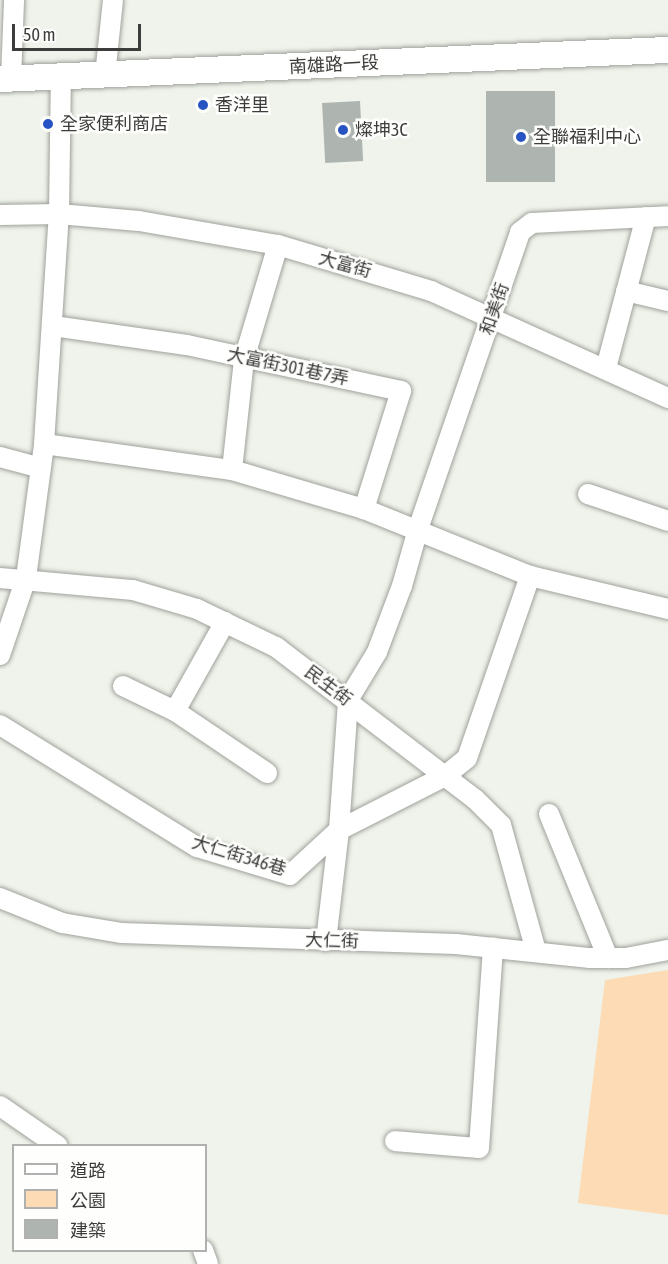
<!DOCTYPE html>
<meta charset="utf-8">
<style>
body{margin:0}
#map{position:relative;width:668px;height:1264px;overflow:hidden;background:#eff3eb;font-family:"Asap Condensed","Noto Sans TC",sans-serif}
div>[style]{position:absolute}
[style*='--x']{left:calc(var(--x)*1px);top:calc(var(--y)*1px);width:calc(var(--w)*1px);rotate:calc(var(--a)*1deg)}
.green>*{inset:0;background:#fcdbb5}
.building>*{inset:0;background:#aeb5b0;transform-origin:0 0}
.roads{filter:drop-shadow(0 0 2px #9fa29b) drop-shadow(0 0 2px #9fa29b)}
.minor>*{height:20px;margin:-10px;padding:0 10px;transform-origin:10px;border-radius:10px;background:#fff}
.major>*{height:26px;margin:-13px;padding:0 13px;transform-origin:13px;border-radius:13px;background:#fff}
.dots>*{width:16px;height:16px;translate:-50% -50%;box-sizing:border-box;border:3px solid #fefffc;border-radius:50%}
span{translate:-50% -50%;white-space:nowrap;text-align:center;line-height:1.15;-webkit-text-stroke:5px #fefffc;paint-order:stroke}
.street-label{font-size:18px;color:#3c3d3a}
.poi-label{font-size:18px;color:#3c3d3a}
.left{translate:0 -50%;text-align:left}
.legend{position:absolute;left:12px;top:1144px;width:195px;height:108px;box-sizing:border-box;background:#fefffc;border:2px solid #b0b1ae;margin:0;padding:8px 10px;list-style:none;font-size:18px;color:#3c3d3a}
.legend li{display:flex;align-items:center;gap:12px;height:30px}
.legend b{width:30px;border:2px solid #b0b1ae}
.scale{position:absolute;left:12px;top:24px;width:129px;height:27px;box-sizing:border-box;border:3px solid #3c3d3a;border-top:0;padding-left:8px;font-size:18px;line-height:21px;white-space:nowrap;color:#3c3d3a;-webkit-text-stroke:4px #fefffc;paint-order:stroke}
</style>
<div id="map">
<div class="green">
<div style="clip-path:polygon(668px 970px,668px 1215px,578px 1203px,605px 980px)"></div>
</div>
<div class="building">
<div style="left:555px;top:91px;width:91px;height:69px;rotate:90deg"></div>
<div style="left:360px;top:101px;width:60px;height:38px;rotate:87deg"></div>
</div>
<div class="roads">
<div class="minor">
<div style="--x:105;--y:76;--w:76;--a:-84"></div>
<div style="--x:11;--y:79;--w:79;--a:-87.8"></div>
<div style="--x:0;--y:215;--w:59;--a:-1"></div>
<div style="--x:59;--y:214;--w:80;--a:5"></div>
<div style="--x:139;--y:221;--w:141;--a:9.8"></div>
<div style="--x:278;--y:245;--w:160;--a:16.7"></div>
<div style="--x:431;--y:291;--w:260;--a:24.3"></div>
<div style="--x:626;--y:291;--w:43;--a:13.4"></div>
<div style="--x:53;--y:326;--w:135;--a:8.1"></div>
<div style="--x:187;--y:345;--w:219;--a:12.1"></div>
<div style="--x:401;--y:391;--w:124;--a:107.4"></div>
<div style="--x:606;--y:368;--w:156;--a:-75.2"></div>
<div style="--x:44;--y:444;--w:190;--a:7.9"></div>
<div style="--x:232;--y:470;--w:112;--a:-83.8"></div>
<div style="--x:244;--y:359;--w:119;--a:-73.4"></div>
<div style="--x:0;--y:457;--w:42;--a:15"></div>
<div style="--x:232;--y:470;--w:138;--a:16.5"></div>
<div style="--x:364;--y:509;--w:179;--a:22"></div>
<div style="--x:530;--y:576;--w:142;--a:13.4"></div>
<div style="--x:588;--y:494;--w:84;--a:18.6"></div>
<div style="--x:0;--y:578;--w:134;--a:5.2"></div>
<div style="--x:133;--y:590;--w:67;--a:16.5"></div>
<div style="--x:197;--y:609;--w:88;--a:25.7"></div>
<div style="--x:276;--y:647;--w:250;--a:37.4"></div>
<div style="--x:475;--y:799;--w:37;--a:45"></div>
<div style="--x:501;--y:825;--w:131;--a:74.5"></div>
<div style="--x:225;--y:622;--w:102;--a:119.3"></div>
<div style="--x:175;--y:711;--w:111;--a:34"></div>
<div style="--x:0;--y:655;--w:81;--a:-71.3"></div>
<div style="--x:26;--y:578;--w:135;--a:-82.3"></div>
<div style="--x:44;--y:444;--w:230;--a:-86.3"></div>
<div style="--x:59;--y:214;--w:136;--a:-89.2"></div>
<div style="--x:123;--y:686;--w:58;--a:25.7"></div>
<div style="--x:0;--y:725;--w:232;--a:31.8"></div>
<div style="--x:197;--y:847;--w:97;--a:16.8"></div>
<div style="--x:290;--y:875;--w:67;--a:-42.6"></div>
<div style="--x:339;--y:830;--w:119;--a:-27"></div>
<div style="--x:445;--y:776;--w:28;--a:-39"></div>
<div style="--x:467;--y:758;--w:193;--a:-70.9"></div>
<div style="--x:549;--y:814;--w:156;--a:67.7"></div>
<div style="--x:0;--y:898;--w:67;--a:22"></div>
<div style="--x:62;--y:923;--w:61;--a:9.5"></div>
<div style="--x:122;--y:933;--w:334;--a:1.9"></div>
<div style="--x:456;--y:944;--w:135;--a:6"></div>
<div style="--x:590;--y:958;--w:36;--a:0"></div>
<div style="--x:626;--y:958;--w:43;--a:-10.8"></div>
<div style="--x:326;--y:941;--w:112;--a:-83.3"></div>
<div style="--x:339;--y:830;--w:130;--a:-86"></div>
<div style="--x:348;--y:700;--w:56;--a:-58.9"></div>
<div style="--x:377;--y:652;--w:71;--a:-69.3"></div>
<div style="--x:402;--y:586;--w:59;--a:-74.3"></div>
<div style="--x:418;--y:529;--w:314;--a:-71"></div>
<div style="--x:520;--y:232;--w:15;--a:-37"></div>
<div style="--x:532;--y:223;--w:136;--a:-2.9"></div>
<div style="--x:0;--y:1106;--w:70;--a:34.6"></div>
<div style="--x:395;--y:1141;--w:84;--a:4.8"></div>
<div style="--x:479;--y:1148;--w:201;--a:-86"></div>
<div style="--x:203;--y:1250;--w:15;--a:70"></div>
</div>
<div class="major">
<div style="--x:0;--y:79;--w:669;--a:-2.49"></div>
</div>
</div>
<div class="dots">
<div style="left:203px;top:105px;background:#2754c2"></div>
<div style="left:48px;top:124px;background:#2754c2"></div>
<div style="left:343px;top:130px;background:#2754c2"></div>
<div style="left:521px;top:137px;background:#2754c2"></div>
</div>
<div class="street-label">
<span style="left:334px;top:65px;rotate:-3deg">南雄路一段</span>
<span style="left:345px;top:265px;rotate:16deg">大富街</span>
<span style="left:495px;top:309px;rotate:-71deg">和美街</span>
<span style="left:288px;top:367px;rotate:12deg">大富街301巷7弄</span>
<span style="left:328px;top:686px;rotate:37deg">民生街</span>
<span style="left:239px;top:856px;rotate:17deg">大仁街346巷</span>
<span style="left:332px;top:941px;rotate:2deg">大仁街</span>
</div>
<div class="poi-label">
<span class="left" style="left:215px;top:105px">香洋里</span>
<span class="left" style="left:60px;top:124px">全家便利商店</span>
<span class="left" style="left:355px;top:130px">燦坤3C</span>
<span class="left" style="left:533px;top:137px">全聯福利中心</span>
</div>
<ul class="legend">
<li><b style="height:8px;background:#fff"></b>道路</li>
<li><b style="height:16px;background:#fcdbb5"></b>公園</li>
<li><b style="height:16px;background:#aeb5b0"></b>建築</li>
</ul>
<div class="scale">50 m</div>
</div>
